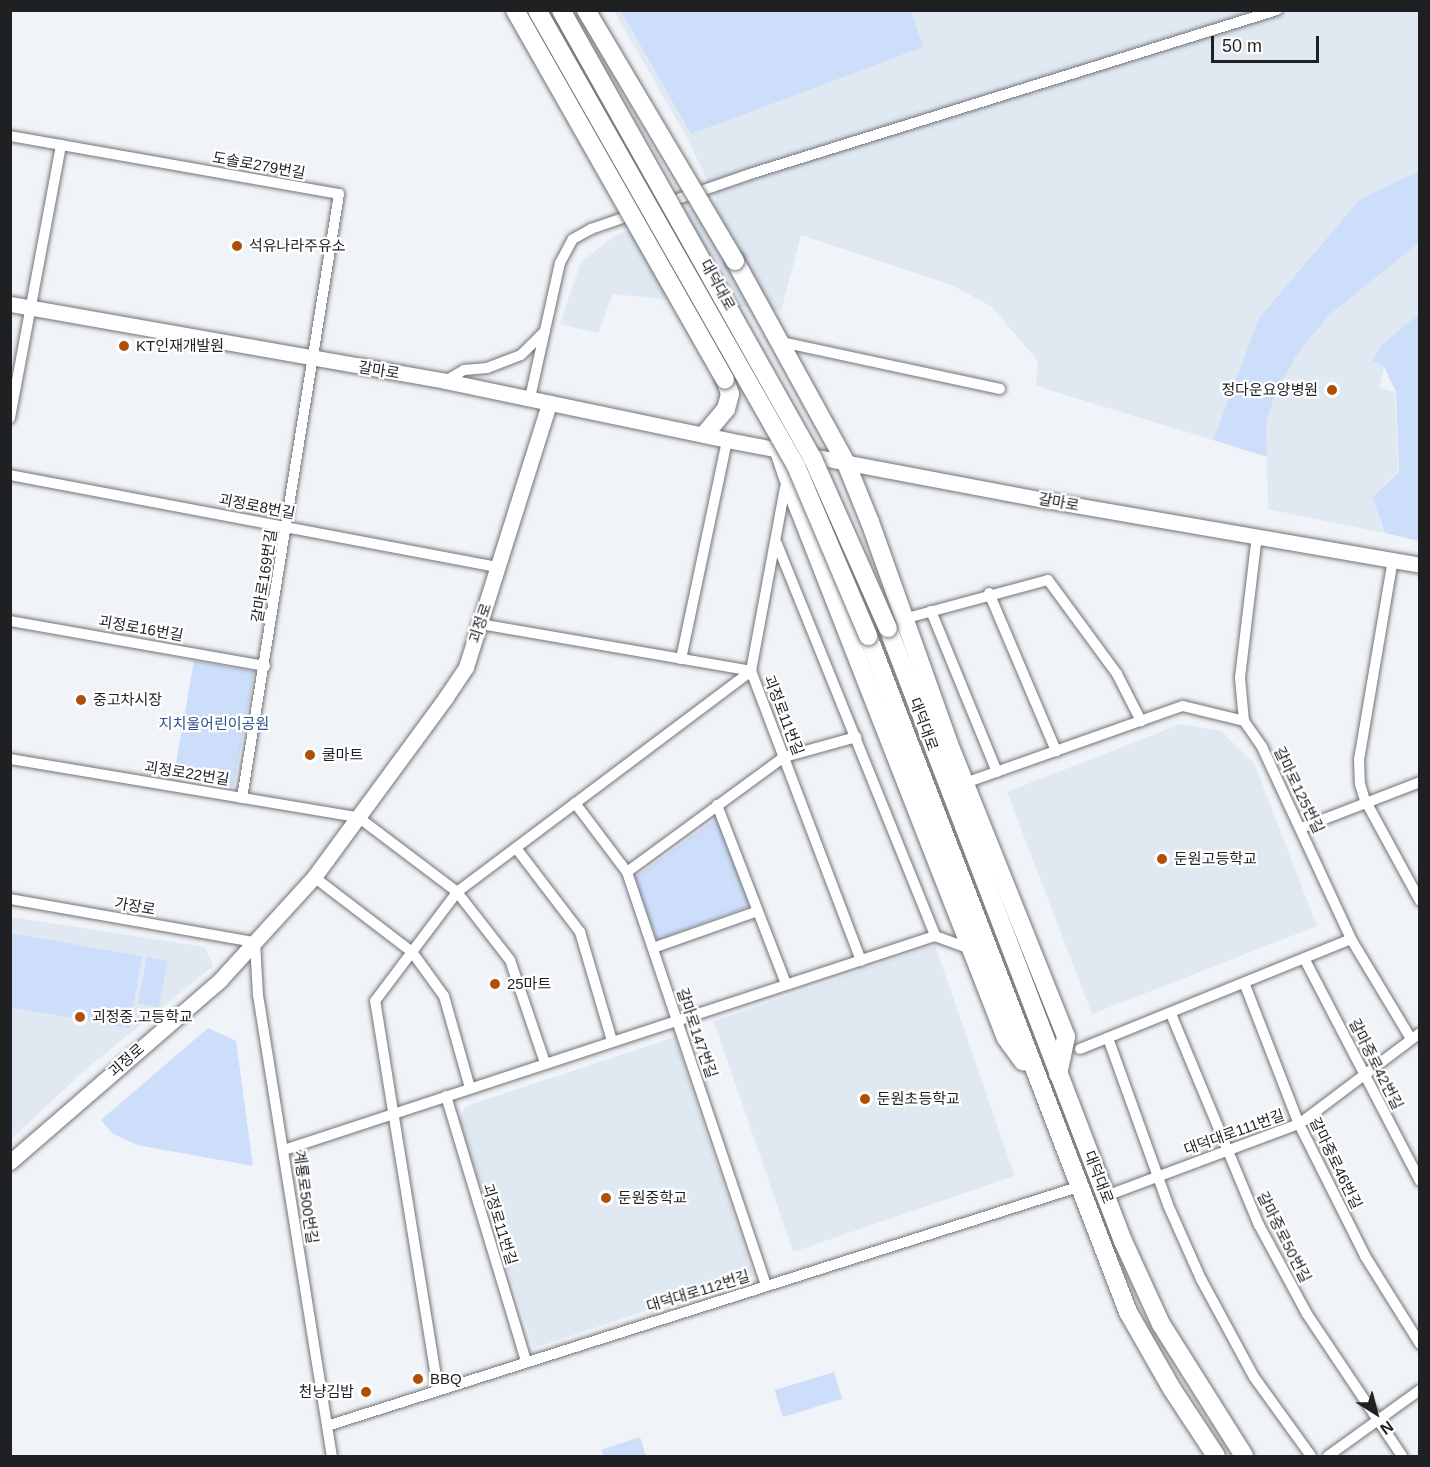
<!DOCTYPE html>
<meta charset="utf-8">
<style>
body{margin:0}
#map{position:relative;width:1430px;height:1467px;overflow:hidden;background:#f0f3f7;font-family:Helvetica,"Noto Sans KR",sans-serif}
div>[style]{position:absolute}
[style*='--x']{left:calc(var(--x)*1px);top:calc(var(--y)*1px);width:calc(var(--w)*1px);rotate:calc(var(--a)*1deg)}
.built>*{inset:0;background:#e0e8f2;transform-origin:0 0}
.green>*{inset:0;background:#ccdefa;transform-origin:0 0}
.roads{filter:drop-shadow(0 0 2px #727478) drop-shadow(0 0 2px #727478)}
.street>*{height:10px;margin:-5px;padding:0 5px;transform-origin:5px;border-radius:5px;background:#fff}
.secondary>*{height:15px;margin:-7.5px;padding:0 7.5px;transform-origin:7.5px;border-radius:7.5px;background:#fff}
.primary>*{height:18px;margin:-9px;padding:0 9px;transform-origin:9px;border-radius:9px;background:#fff}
.bridges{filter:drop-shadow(0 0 2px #727478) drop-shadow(0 0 2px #727478)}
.primary-bridge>*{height:18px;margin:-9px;padding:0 9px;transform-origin:9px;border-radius:9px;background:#fff}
.dots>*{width:16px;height:16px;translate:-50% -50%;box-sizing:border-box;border:3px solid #fff;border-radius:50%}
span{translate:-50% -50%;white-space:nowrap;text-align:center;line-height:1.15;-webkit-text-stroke:4.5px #fff;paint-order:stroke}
.street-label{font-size:15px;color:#1f2022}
.poi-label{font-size:15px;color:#1f2022}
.left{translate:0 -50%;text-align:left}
.right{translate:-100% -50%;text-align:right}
.park-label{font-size:15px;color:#305489}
.frame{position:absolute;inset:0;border:12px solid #1f2022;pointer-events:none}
.north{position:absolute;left:1346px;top:1383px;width:60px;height:60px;-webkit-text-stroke:4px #fff;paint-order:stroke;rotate:144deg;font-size:16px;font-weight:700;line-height:24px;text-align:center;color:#1f2022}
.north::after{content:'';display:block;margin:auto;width:21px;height:27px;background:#1f2022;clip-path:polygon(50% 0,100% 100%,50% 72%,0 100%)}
.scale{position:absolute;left:1211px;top:36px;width:108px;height:27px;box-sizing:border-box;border:3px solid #1f2022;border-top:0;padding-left:8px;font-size:18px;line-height:21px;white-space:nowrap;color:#1f2022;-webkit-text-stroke:4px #fff;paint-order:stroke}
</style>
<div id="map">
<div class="built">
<div style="clip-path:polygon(614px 11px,1419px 11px,1419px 171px,1360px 199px,1259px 318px,1213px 440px,1036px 386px,1038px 361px,992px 307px,952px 285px,801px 235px,781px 311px,613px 294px,598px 333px,560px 324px,581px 262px,616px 235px,717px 201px,687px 138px)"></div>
<div style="clip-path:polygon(1419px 243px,1419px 313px,1382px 345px,1372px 361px,1384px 367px,1379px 388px,1395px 392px,1398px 471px,1372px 497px,1384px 533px,1268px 509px,1266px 422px,1275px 395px,1296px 356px,1328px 316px)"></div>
<div style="clip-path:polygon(1181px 724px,1221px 731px,1254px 763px,1317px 926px,1092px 1014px,1007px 792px)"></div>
<div style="clip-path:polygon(11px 917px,205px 947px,213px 966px,86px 1069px,11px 1139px)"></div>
<div style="left:935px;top:945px;width:244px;height:234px;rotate:71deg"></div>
<div style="clip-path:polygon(675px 1037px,753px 1275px,534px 1348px,459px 1120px,466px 1106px)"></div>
</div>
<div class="green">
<div style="clip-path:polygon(621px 11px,911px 11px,923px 47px,691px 134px)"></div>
<div style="clip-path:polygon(1419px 171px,1419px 243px,1328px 316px,1296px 356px,1275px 395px,1266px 422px,1267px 457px,1213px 440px,1259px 318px,1360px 199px)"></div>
<div style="clip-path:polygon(1419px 313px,1419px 541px,1385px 533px,1372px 497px,1399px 472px,1396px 392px,1384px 367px,1372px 361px,1382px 345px)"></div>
<div style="left:194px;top:661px;width:61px;height:117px;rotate:10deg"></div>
<div style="clip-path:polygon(717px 818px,750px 906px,657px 940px,634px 878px)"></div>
<div style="left:10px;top:933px;width:134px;height:73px;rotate:10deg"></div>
<div style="left:147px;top:957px;width:21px;height:47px;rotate:11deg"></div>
<div style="clip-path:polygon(208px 1028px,236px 1041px,253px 1166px,137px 1145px,112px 1133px,101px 1120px)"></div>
<div style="left:834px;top:1372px;width:28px;height:62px;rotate:73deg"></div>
<div style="clip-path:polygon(640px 1437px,646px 1456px,604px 1456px,601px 1450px)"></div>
</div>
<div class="roads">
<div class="street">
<div style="--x:10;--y:136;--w:334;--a:10"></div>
<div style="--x:339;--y:194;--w:612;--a:99.12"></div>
<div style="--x:781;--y:342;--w:224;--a:12.1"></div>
<div style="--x:445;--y:381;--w:22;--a:-30"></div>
<div style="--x:464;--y:370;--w:23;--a:-5"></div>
<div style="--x:487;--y:368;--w:36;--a:-21"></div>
<div style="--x:521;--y:355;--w:34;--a:-45"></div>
<div style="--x:530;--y:398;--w:138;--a:-77.5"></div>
<div style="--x:560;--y:263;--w:27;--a:-62"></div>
<div style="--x:573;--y:239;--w:21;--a:-29"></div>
<div style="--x:591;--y:229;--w:171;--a:-19.1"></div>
<div style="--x:753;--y:173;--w:549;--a:-17.28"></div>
<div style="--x:10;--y:418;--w:278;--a:-79.4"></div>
<div style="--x:10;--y:475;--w:496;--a:10.7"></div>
<div style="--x:1257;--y:535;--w:144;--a:96.8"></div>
<div style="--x:1240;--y:678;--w:43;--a:84.7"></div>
<div style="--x:1244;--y:721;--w:32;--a:55"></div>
<div style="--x:1262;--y:747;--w:212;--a:65.1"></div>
<div style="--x:1351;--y:939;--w:117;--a:59"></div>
<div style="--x:777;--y:544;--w:423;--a:68"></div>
<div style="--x:1393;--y:559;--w:203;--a:99.6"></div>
<div style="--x:1359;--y:759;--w:25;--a:88"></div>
<div style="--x:1360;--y:784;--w:17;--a:73"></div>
<div style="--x:1365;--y:800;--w:115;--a:61.4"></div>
<div style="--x:989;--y:593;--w:172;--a:67"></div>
<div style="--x:931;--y:611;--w:174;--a:67.7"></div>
<div style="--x:907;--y:618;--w:146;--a:-15.1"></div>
<div style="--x:1048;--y:580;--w:117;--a:53.7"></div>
<div style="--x:1117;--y:674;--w:53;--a:62.9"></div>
<div style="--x:10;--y:621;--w:259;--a:10"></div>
<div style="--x:480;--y:624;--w:275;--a:9.8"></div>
<div style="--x:751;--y:671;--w:310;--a:69.2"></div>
<div style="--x:681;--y:659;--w:224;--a:-78.1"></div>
<div style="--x:10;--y:759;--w:353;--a:9.5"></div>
<div style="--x:358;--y:817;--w:124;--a:37.1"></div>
<div style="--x:457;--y:892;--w:86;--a:52.1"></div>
<div style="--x:510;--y:960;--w:109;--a:71.2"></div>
<div style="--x:965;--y:783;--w:231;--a:-19.5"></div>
<div style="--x:1183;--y:706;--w:63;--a:13.8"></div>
<div style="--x:575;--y:803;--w:86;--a:53"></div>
<div style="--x:627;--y:872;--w:436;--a:71.4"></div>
<div style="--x:717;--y:805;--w:192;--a:68.9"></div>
<div style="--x:1301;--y:828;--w:128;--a:-21.1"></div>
<div style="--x:516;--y:848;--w:106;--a:52.7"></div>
<div style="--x:580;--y:932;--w:114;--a:73.6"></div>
<div style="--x:627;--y:872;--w:195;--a:-36.2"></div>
<div style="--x:784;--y:757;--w:75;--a:-15.5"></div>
<div style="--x:314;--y:877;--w:123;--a:37.4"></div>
<div style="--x:412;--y:952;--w:54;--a:54"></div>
<div style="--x:444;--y:996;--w:96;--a:74.2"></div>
<div style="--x:10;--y:899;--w:249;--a:10"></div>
<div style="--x:255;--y:942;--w:53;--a:86.8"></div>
<div style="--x:258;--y:995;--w:467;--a:80.9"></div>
<div style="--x:653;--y:948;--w:111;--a:-19.4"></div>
<div style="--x:1305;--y:960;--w:249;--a:62.5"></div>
<div style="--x:1245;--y:985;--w:149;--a:68.8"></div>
<div style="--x:1299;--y:1124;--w:148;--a:63.4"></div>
<div style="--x:1365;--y:1256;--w:104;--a:58"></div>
<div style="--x:1171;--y:1014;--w:229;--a:67.4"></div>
<div style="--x:1259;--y:1225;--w:101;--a:61.7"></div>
<div style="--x:1307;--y:1314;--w:171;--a:56.2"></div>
<div style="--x:1108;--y:1038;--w:177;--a:70.2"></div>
<div style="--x:1168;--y:1205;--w:81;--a:66"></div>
<div style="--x:1201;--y:1279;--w:111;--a:61.6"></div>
<div style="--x:1254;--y:1377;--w:97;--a:54.2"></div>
<div style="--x:1080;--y:1049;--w:292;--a:-22.1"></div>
<div style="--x:446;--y:1096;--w:277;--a:73.2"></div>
<div style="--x:284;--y:1150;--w:685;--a:-18.2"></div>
<div style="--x:935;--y:936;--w:38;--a:20"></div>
<div style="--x:1106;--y:1196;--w:206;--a:-20.5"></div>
<div style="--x:1299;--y:1124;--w:151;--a:-36.9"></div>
<div style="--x:438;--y:1389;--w:393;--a:-99.2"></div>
<div style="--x:375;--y:1001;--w:136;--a:-53"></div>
<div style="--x:457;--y:892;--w:368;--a:-36.9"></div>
<div style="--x:751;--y:671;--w:186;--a:-79.5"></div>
<div style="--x:327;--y:1426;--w:788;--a:-17.65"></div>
<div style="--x:1328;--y:1456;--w:113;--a:-35.7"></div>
</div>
<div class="secondary">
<div style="--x:10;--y:304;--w:442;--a:10"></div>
<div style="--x:445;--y:381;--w:288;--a:11.8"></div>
<div style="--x:727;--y:440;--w:324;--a:10.7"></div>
<div style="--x:1045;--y:500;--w:381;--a:9.8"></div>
<div style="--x:10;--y:1162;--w:278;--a:-40.9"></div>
<div style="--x:220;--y:980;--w:139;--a:-47.6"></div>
<div style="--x:314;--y:877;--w:223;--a:-53.7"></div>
<div style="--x:446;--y:697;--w:36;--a:-56"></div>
<div style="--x:466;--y:667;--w:277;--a:-72.5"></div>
</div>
<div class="primary">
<div style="--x:735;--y:261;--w:230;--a:61.2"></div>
<div style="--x:846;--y:463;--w:64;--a:67.9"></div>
<div style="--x:870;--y:522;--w:236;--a:70.4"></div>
<div style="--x:949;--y:744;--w:315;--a:68.2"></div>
<div style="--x:1066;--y:1037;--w:38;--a:102"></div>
<div style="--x:705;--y:434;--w:33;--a:-50"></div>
<div style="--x:726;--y:409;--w:16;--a:-75"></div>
<div style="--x:730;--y:394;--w:16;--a:-108"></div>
<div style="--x:778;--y:448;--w:59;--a:71.3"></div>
<div style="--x:797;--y:504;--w:573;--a:68.63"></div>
<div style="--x:1006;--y:1038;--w:29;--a:54"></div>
<div style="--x:888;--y:628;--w:657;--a:69.03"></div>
<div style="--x:1123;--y:1241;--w:91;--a:65.4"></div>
<div style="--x:1161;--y:1324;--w:156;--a:57.8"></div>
<div style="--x:868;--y:636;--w:724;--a:68.96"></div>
<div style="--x:1128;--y:1312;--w:89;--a:60.3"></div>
<div style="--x:1172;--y:1389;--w:80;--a:56.7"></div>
</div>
</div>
<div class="bridges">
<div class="primary-bridge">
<div style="--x:515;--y:10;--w:425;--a:60.4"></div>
<div style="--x:537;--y:10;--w:524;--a:60.4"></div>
<div style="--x:796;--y:466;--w:185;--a:67"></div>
<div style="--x:561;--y:10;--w:515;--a:60.7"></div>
<div style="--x:813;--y:459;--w:185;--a:66.1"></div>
<div style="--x:586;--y:10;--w:292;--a:59.3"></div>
</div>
</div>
<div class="dots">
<div style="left:237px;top:246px;background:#b05008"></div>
<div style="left:124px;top:346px;background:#b05008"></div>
<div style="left:1332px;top:390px;background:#b05008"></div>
<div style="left:81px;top:700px;background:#b05008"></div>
<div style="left:310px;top:755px;background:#b05008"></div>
<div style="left:1162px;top:859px;background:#b05008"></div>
<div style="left:495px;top:984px;background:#b05008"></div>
<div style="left:80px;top:1017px;background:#b05008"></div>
<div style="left:865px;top:1099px;background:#b05008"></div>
<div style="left:606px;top:1198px;background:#b05008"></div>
<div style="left:418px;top:1379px;background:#b05008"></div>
<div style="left:366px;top:1392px;background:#b05008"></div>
</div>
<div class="street-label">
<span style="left:259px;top:165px;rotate:10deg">도솔로279번길</span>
<span style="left:718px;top:285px;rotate:61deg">대덕대로</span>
<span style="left:379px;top:370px;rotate:9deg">갈마로</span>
<span style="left:1059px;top:502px;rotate:10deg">갈마로</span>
<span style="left:257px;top:506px;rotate:11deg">괴정로8번길</span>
<span style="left:264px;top:576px;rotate:-81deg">갈마로169번길</span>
<span style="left:480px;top:623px;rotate:-72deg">괴정로</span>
<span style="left:141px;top:628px;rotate:10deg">괴정로16번길</span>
<span style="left:784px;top:715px;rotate:69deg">괴정로11번길</span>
<span style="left:924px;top:724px;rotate:70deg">대덕대로</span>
<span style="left:187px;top:773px;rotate:9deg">괴정로22번길</span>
<span style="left:1299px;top:790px;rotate:64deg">갈마로125번길</span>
<span style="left:135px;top:906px;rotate:10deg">가장로</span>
<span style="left:697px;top:1033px;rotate:71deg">갈마로147번길</span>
<span style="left:126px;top:1060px;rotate:-41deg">괴정로</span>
<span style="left:1376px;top:1064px;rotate:63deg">갈마중로42번길</span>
<span style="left:1234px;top:1132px;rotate:-20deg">대덕대로111번길</span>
<span style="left:1336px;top:1163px;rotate:64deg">갈마중로46번길</span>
<span style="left:1099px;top:1177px;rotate:69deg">대덕대로</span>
<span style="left:306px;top:1197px;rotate:82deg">계룡로500번길</span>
<span style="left:500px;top:1224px;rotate:73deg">괴정로11번길</span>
<span style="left:1284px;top:1237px;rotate:63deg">갈마중로50번길</span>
<span style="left:698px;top:1291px;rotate:-17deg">대덕대로112번길</span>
</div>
<div class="poi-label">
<span class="left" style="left:249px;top:246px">석유나라주유소</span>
<span class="left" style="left:136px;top:346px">KT인재개발원</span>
<span class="right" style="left:1318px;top:390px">정다운요양병원</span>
<span class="left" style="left:93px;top:700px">중고차시장</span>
<span class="left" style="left:322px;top:755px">쿨마트</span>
<span class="left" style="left:1174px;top:859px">둔원고등학교</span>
<span class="left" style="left:507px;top:984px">25마트</span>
<span class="left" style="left:92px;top:1017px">괴정중.고등학교</span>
<span class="left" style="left:877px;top:1099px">둔원초등학교</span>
<span class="left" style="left:618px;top:1198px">둔원중학교</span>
<span class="left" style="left:430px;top:1379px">BBQ</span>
<span class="right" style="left:354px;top:1392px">천냥김밥</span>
</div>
<div class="park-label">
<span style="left:214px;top:724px">지치울어린이공원</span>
</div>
<div class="frame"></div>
<div class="north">N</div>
<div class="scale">50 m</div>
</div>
